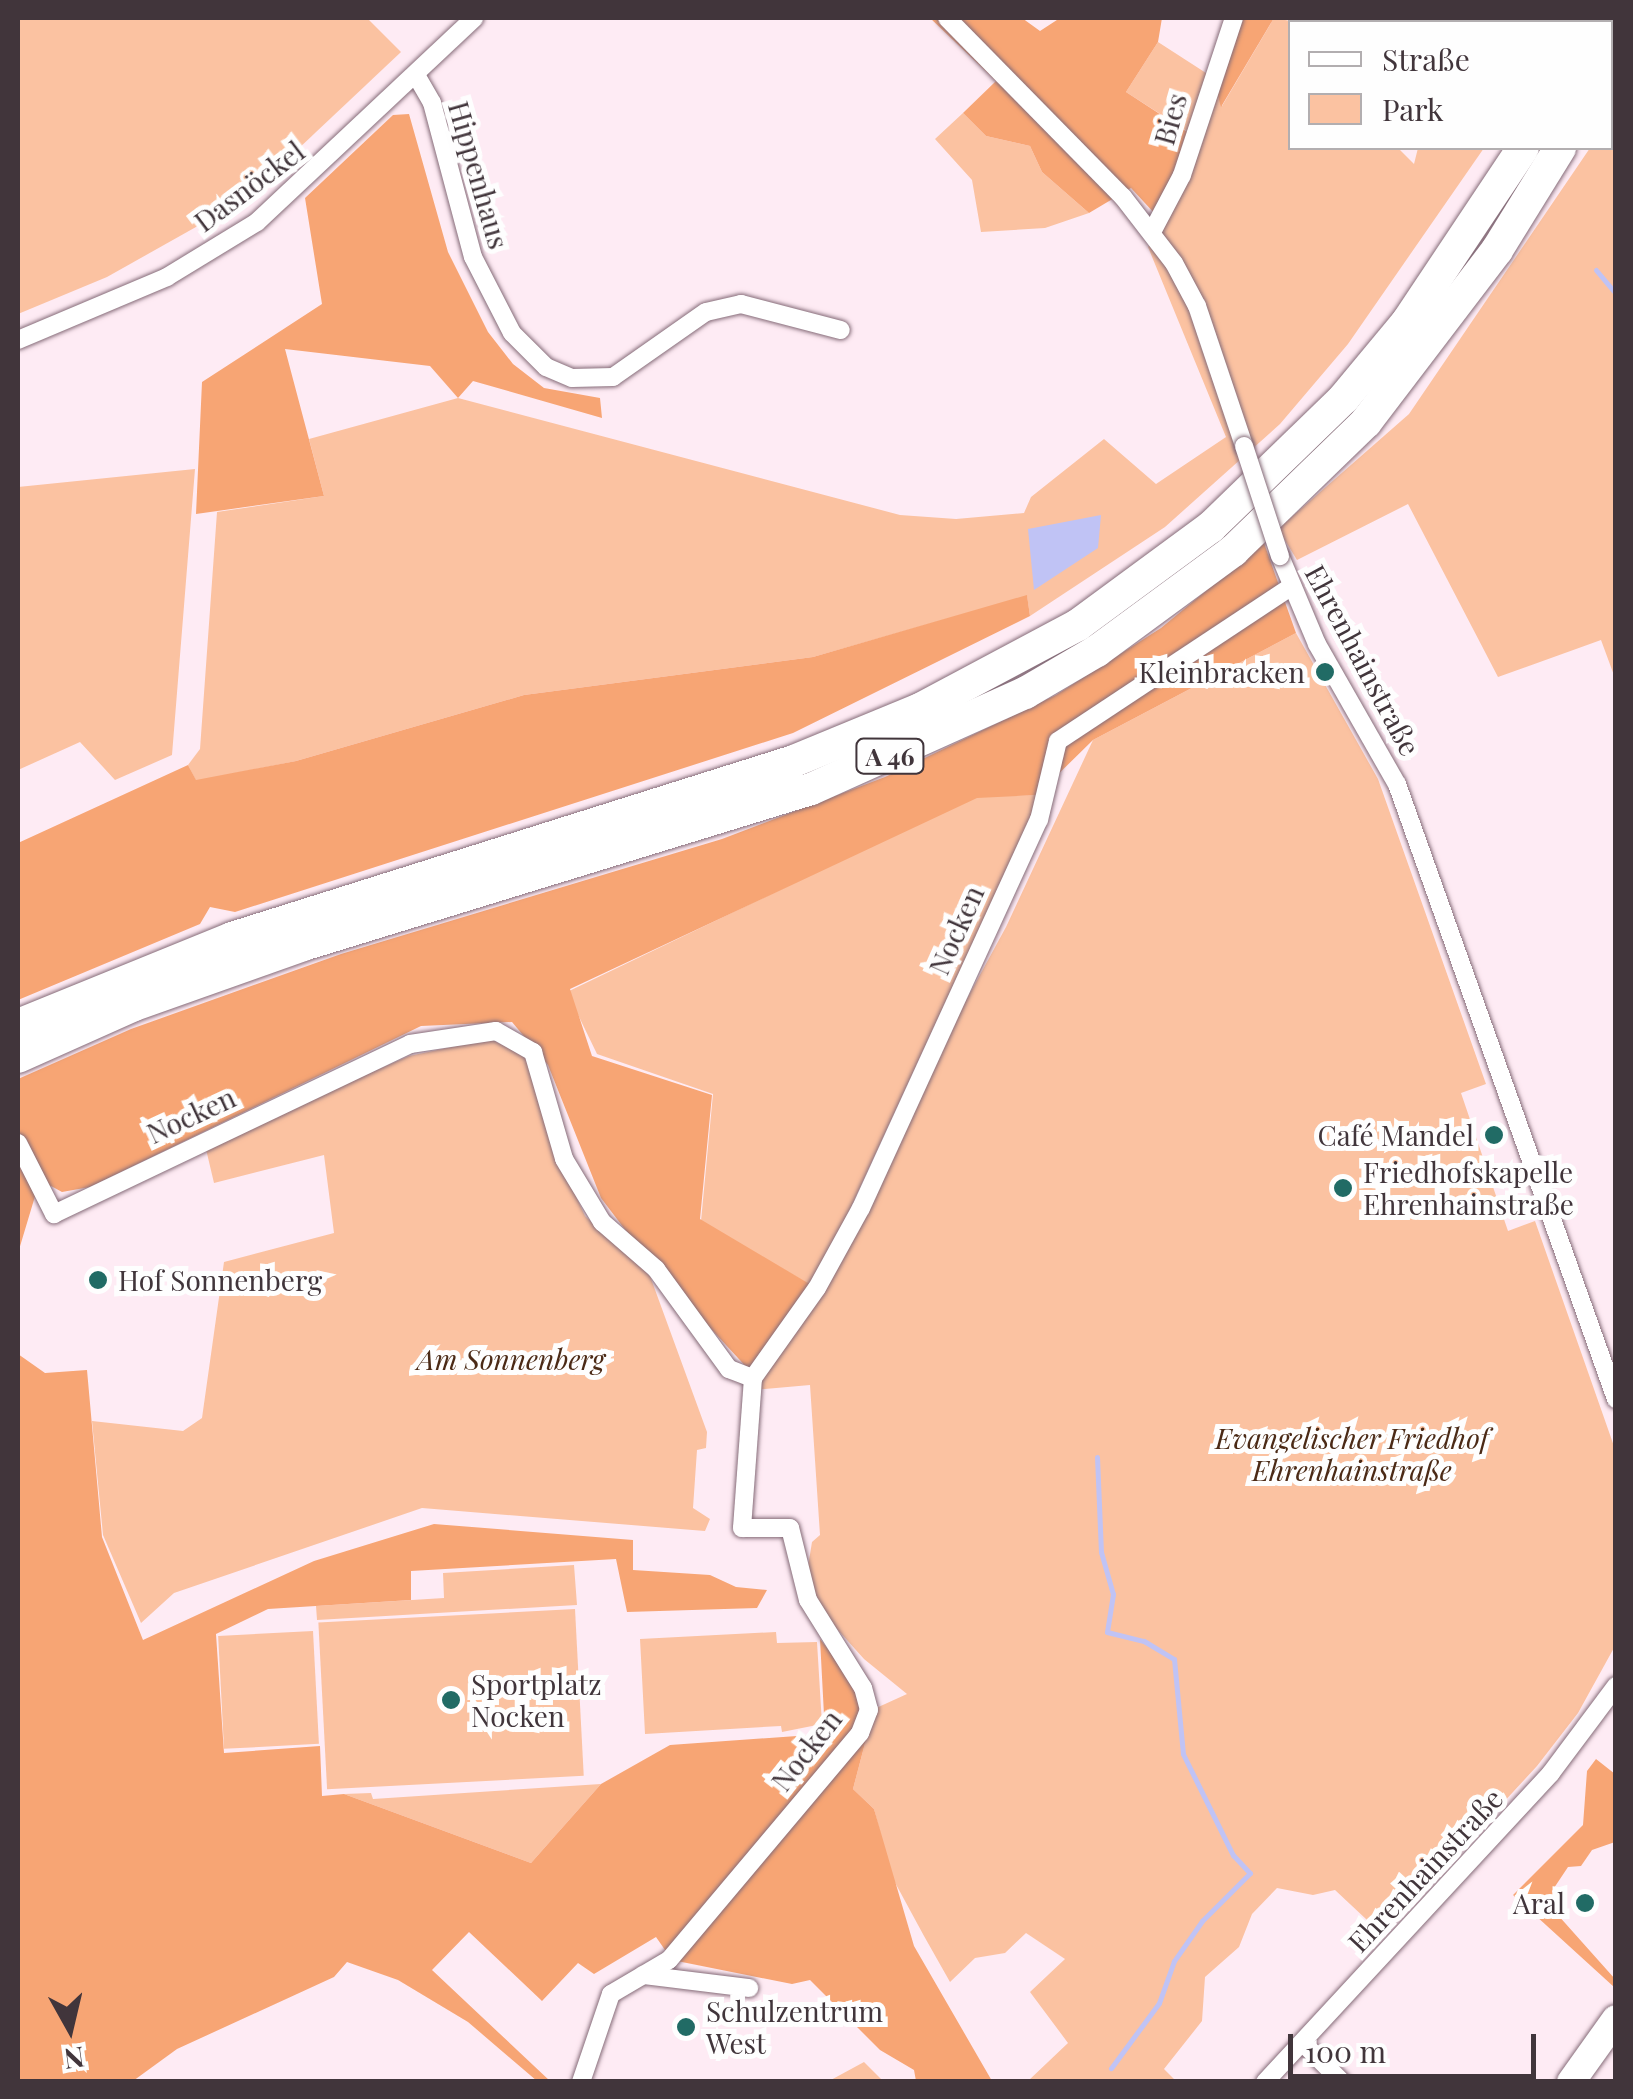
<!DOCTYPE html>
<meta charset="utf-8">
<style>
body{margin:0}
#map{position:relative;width:1633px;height:2099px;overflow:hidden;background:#feebf4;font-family:"Playfair Display",serif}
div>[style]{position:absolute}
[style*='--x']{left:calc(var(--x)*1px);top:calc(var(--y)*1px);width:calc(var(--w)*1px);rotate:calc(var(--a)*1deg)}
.green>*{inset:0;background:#fbc2a1;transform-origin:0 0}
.forest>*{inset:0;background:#f7a574}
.water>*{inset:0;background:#c0c3f5}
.stream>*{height:5px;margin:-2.5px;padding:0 2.5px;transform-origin:2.5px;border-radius:2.5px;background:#c0c3f5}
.roads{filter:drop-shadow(0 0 2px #856b78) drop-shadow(0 0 2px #856b78)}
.street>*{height:18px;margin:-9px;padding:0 9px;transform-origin:9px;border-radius:9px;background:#fff}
.primary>*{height:28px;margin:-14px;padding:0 14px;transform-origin:14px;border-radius:14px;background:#fff}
.highway>*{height:32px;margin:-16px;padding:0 16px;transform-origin:16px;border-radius:16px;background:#fff}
.bridges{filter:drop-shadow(0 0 2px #856b78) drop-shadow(0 0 2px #856b78)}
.street-bridge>*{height:18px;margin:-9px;padding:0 9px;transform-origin:9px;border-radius:9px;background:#fff}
.dots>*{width:28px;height:28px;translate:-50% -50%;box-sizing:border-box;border:5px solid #fefefe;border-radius:50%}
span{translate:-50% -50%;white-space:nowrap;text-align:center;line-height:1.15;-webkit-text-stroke:10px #fefefe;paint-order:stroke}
.shield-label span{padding:2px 8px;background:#fefefe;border:2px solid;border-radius:8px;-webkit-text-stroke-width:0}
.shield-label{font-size:25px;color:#41353b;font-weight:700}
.street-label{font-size:28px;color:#41353b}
.poi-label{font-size:28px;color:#41353b}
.right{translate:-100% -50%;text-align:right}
.left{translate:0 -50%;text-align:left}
.park-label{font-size:28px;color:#4b2a16;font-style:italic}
.frame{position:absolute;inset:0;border:20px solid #41353b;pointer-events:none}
.legend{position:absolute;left:1288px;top:20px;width:325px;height:130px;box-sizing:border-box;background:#fefefe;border:2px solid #b2aeb0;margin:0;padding:12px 18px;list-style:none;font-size:30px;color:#41353b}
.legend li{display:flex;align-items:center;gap:20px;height:50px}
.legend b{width:50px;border:2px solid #b2aeb0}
.north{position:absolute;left:20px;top:1979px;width:100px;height:100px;-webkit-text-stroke:8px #fefefe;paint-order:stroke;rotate:172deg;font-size:28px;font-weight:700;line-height:40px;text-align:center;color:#41353b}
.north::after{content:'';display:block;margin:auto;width:35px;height:45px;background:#41353b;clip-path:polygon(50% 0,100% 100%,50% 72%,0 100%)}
.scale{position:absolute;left:1288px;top:2034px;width:248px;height:45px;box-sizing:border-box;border:5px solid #41353b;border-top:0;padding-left:12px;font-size:30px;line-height:35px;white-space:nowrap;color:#41353b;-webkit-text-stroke:8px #fefefe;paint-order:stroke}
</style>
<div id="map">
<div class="green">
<div style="clip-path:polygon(18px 18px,367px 18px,401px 52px,244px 200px,107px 277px,18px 314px)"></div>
<div style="clip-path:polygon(1274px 18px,1296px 22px,1290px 22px,1290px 148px,1398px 148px,1414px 164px,1418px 148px,1484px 148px,1348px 344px,1280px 424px,1165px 527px,1030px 616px,1027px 596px,813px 657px,524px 695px,296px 761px,196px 781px,188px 765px,200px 749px,217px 512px,324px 496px,309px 439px,458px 398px,900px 515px,956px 519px,1024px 513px,1031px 497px,1104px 439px,1156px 484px,1226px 437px,1148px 247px,1165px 226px,1196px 137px,1126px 92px,1158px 42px,1206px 73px,1222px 106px)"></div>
<div style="clip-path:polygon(1615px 109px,1615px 678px,1601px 640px,1498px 677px,1408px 504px,1297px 560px,1278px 529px,1409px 414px,1590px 148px,1610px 148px)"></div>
<div style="clip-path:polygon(963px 113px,986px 136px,1030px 146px,1042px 172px,1089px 213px,1045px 228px,981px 232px,972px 180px,935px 139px)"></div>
<div style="clip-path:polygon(195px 469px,172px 755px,115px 780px,80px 742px,18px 770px,18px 487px)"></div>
<div style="clip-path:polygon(1296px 633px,1378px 779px,1486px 1084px,1461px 1093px,1508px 1231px,1535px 1221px,1615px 1449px,1615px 1646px,1578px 1713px,1537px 1766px,1382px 1934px,1335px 1890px,1313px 1895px,1277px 1888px,1252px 1914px,1239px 1947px,1205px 1977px,1202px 2021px,1164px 2069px,1176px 2081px,1028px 2081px,1068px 2043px,1030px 1992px,1065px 1959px,1026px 1933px,1005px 1953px,975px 1958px,950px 1982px,924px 1936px,892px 1877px,874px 1809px,853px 1789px,874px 1709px,907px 1694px,864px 1659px,820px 1610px,807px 1573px,812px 1542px,820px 1535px,810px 1385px,754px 1390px,1006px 927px,1093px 740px)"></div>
<div style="clip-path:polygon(1041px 795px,814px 1287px,701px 1221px,713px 1094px,597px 1054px,567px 992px,976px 796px)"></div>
<div style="clip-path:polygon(490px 1039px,524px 1055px,536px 1077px,564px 1170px,585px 1216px,650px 1276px,707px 1432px,706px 1448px,697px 1450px,693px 1508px,710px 1519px,705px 1531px,422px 1508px,174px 1593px,141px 1623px,103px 1535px,92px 1421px,183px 1431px,202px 1418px,224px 1262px,334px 1233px,324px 1155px,214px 1183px,205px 1145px,409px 1056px)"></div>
<div style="clip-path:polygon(574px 1565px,577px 1605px,317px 1620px,316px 1606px,444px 1598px,443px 1573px)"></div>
<div style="left:575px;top:1609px;width:167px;height:257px;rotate:87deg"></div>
<div style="left:313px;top:1631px;width:113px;height:95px;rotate:87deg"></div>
<div style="clip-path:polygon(776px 1632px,777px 1643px,817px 1642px,822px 1724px,782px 1732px,781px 1726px,645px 1734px,640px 1639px)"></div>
<div style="clip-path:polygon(601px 1784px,531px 1863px,344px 1794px,371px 1793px,373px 1799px)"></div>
<div style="clip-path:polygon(864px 2062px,883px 2081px,829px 2081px)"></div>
</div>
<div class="forest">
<div style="clip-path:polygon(930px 18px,1022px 18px,1040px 31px,1060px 18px,1162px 18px,1158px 42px,1126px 92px,1189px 133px,1178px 176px,1156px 215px,1131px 188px,1089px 213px,1042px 172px,1030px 146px,986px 136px,963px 113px,996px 81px)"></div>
<div style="clip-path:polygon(1240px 18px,1274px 18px,1221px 107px,1213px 80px)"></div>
<div style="clip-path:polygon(1283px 18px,1423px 18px,1297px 22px)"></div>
<div style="clip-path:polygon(409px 114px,448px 252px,488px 332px,513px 364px,544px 388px,600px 398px,602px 418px,473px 381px,458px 398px,430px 366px,285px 349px,324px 496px,196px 514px,202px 382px,322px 304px,305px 198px,393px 115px)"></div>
<div style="clip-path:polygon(1264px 543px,1296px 633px,1093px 740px,1037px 795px,977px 798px,570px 989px,592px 1056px,712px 1095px,700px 1219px,813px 1286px,750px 1371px,652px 1265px,601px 1198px,548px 1065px,512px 1022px,421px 1026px,90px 1187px,62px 1192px,51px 1186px,36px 1193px,18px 1253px,18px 1079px,131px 1029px,341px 954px,722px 839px,885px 777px,1056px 695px,1161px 628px)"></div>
<div style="clip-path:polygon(1027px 595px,1030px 616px,793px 733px,235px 912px,210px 907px,200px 924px,18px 1000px,18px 843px,188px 765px,196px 780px,296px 761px,524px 695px,813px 657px)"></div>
<div style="clip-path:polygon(18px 1354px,45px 1373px,87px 1370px,102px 1537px,143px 1640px,314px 1561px,434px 1524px,633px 1540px,633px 1570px,710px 1575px,736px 1587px,767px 1590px,757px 1608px,627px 1612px,616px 1559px,411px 1571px,411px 1600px,268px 1609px,216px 1634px,224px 1753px,320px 1746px,322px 1796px,344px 1794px,531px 1863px,601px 1784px,670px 1745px,825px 1734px,820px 1639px,874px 1709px,853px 1789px,874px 1809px,914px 1946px,992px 2081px,916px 2081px,914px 2070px,880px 2050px,810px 1980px,792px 1984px,672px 1960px,656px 1937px,594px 1974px,578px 1963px,542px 2001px,469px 1932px,432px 1970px,550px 2081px,537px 2081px,468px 2022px,398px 1980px,347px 1962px,334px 1977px,177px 2049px,133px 2081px,18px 2081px)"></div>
<div style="clip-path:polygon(1596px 1759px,1615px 1774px,1615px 1842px,1592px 1850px,1581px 1866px,1568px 1867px,1552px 1891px,1557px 1914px,1615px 1979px,1614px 1987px,1513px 1895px,1583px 1825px,1587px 1771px)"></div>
</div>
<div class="water">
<div style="clip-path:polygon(1101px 515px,1098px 548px,1034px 590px,1028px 529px)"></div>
</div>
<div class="stream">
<div style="--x:1398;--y:18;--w:4;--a:76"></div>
<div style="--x:1596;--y:270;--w:31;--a:50"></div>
<div style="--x:1097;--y:1457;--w:95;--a:87.6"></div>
<div style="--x:1101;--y:1552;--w:44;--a:74.1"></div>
<div style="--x:1113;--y:1594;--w:38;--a:99"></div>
<div style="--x:1107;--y:1632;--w:38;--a:14"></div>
<div style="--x:1144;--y:1641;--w:35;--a:31"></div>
<div style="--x:1174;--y:1659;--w:95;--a:84.6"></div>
<div style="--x:1183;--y:1754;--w:113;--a:63.7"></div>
<div style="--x:1233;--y:1855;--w:25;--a:47"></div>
<div style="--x:1250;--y:1873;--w:68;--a:135"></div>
<div style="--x:1202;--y:1921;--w:49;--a:125"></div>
<div style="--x:1174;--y:1961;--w:45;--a:109.7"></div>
<div style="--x:1159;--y:2003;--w:81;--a:126.4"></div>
</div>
<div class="roads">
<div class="street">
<div style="--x:947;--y:18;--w:251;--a:45.5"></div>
<div style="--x:1123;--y:197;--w:83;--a:52.3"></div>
<div style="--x:1174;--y:263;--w:49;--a:61.9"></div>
<div style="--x:1197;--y:306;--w:148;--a:71.4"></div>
<div style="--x:416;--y:75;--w:32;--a:60"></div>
<div style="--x:432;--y:103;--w:159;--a:75.1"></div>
<div style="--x:473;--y:257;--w:85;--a:62.8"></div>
<div style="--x:512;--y:333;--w:48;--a:45"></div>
<div style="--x:546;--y:367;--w:28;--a:23"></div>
<div style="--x:572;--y:378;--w:41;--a:-1.4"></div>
<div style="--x:613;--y:377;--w:113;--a:-35"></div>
<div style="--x:706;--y:312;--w:36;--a:-13"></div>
<div style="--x:741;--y:304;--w:103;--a:14.6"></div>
<div style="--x:1152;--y:232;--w:64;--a:-62.2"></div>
<div style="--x:1182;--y:175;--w:165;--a:-71.7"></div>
<div style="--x:18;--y:340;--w:162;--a:-22.9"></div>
<div style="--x:167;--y:277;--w:105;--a:-31.4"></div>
<div style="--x:257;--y:222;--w:298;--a:-43.2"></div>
<div style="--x:1280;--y:556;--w:95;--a:67.2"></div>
<div style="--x:1317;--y:644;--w:161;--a:60.3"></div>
<div style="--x:1397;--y:784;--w:653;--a:70.4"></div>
<div style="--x:18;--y:1143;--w:80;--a:63.1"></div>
<div style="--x:54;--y:1214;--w:395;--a:-25.5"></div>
<div style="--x:410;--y:1044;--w:87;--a:-8.6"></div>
<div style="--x:496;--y:1031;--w:43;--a:29.6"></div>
<div style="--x:533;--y:1052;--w:111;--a:73.8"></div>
<div style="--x:564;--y:1159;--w:74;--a:58.9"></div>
<div style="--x:602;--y:1222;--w:72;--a:41"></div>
<div style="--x:656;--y:1269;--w:124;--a:53.9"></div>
<div style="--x:729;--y:1369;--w:26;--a:21"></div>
<div style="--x:643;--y:1975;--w:107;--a:7"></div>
<div style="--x:1303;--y:2043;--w:55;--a:45"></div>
<div style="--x:581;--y:2082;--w:93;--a:-71.2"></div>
<div style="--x:611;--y:1994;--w:67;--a:-30.4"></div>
<div style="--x:669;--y:1960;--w:297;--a:-49.9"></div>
<div style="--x:860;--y:1733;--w:25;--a:-69"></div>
<div style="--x:869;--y:1710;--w:23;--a:-105"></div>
<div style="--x:863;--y:1688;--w:104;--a:-122"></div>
<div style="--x:808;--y:1600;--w:74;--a:-104"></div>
<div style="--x:790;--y:1528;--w:48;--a:180"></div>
<div style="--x:742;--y:1528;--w:150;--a:-85.8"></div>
<div style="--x:753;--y:1378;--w:110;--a:-54.6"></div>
<div style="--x:817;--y:1288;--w:91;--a:-61.2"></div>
<div style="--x:861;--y:1208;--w:427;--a:-65.4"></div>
<div style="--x:1039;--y:820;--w:81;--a:-76.5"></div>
<div style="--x:1058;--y:741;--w:279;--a:-33.5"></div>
<div style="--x:1265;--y:2082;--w:421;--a:-47.2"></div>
<div style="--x:1551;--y:1773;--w:109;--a:-53.2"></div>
</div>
<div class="primary">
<div style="--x:1571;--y:2082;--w:77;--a:-54.5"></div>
</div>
<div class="highway">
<div style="--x:1598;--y:22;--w:5;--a:-53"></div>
<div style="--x:1610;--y:65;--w:10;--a:-53"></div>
<div style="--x:18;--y:1025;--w:231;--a:-22.1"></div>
<div style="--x:232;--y:938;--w:589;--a:-17.48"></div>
<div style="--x:794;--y:761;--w:136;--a:-22.4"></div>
<div style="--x:920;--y:709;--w:179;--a:-28"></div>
<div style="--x:1078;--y:625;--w:165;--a:-36.4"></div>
<div style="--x:1211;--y:527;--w:185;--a:-44.1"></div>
<div style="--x:1344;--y:398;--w:99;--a:-50.3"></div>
<div style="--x:1407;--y:322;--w:209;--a:-56.3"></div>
<div style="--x:18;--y:1057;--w:127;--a:-24.1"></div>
<div style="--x:134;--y:1005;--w:179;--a:-19.5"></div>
<div style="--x:303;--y:945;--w:531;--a:-17.07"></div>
<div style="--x:811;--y:789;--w:235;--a:-24.2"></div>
<div style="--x:1025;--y:693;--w:83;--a:-30.3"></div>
<div style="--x:1097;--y:651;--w:169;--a:-36.3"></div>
<div style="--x:1233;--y:551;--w:185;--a:-44.1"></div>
<div style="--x:1366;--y:422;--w:216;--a:-52.7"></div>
<div style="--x:1497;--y:250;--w:120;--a:-58.3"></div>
</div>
</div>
<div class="bridges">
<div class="street-bridge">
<div style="--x:1244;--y:446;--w:116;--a:71.9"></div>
</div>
</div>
<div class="dots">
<div style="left:1325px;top:672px;background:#216b65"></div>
<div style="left:1494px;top:1135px;background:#216b65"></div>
<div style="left:1343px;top:1188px;background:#216b65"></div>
<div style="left:98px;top:1280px;background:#216b65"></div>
<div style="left:451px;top:1700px;background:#216b65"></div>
<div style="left:1585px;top:1903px;background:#216b65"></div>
<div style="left:686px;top:2027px;background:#216b65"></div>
</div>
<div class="shield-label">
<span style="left:890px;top:756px">A 46</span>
</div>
<div class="street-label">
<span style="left:1170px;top:119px;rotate:-74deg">Bies</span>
<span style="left:479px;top:175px;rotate:74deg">Hippenhaus</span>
<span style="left:249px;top:186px;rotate:-37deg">Dasnöckel</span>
<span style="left:1363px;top:660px;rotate:62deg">Ehrenhainstraße</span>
<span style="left:956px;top:930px;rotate:-66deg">Nocken</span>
<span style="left:191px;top:1115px;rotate:-25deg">Nocken</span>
<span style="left:806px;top:1750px;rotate:-52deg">Nocken</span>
<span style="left:1425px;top:1870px;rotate:-47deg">Ehrenhainstraße</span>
</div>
<div class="poi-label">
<span class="right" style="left:1305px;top:672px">Kleinbracken</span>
<span class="right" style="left:1474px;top:1135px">Café Mandel</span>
<span class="left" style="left:1363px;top:1188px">Friedhofskapelle<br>Ehrenhainstraße</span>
<span class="left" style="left:118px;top:1280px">Hof Sonnenberg</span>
<span class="left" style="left:471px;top:1700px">Sportplatz<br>Nocken</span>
<span class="right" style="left:1565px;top:1903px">Aral</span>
<span class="left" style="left:706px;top:2027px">Schulzentrum<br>West</span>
</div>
<div class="park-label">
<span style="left:511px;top:1359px">Am Sonnenberg</span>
<span style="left:1352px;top:1454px">Evangelischer Friedhof<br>Ehrenhainstraße</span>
</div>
<div class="frame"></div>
<ul class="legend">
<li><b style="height:12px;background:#fff"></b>Straße</li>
<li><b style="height:28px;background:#fbc2a1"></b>Park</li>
</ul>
<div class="north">N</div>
<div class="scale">100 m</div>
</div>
